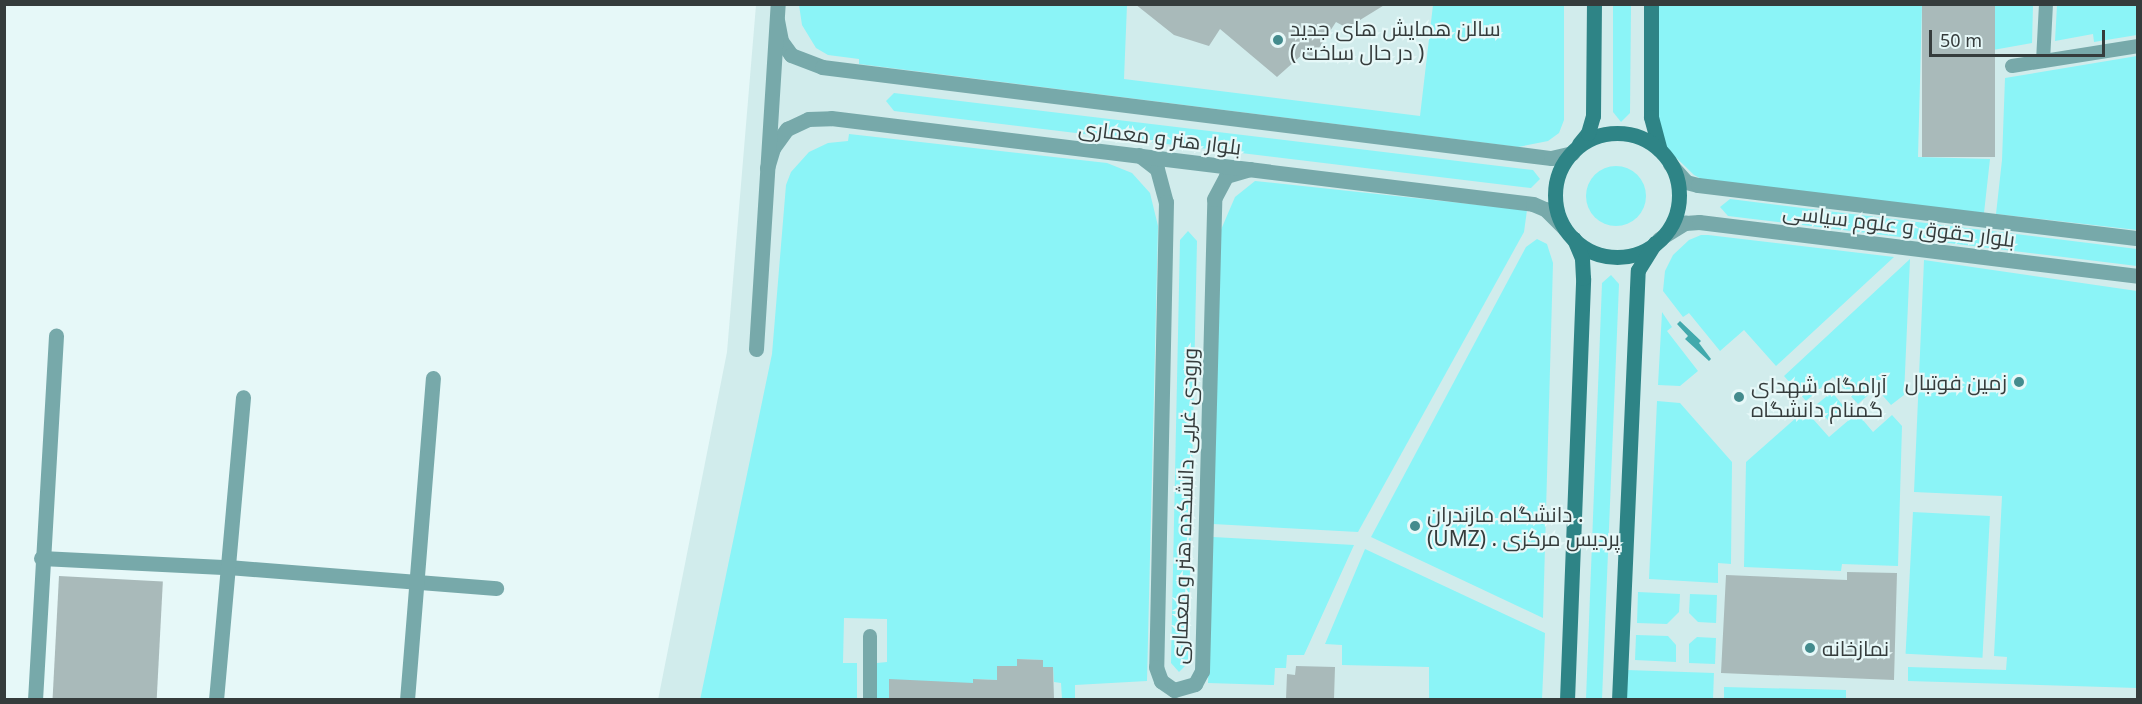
<!DOCTYPE html>
<meta charset="utf-8">
<style>
body{margin:0}
#map{position:relative;width:2142px;height:704px;overflow:hidden;background:#e6f8f8;font-family:"Noto Sans",Cairo,sans-serif}
div>[style]{position:absolute}
[style*='--x']{left:calc(var(--x)*1px);top:calc(var(--y)*1px);width:calc(var(--w)*1px);rotate:calc(var(--a)*1deg)}
.built>*{inset:0;background:#d1ecec}
.green>*{inset:0;background:#8bf4f7;transform-origin:0 0}
.round{border-radius:50%}
.water>*{inset:0;background:#41a9ac}
.building>*{inset:0;background:#a9baba;transform-origin:0 0}
.service>*{height:14px;margin:-7px;padding:0 7px;transform-origin:7px;border-radius:7px;background:#77a9aa}
.minor>*{height:15px;margin:-7.5px;padding:0 7.5px;transform-origin:7.5px;border-radius:7.5px;background:#77a9aa}
.secondary>*{height:15px;margin:-7.5px;padding:0 7.5px;transform-origin:7.5px;border-radius:7.5px;background:#2e8486}
.secondary>.ring{margin:-7.5px;padding:0;box-sizing:content-box;background:none;border:15px solid #2e8486;border-radius:50%}
.dots>*{width:16px;height:16px;translate:-50% -50%;box-sizing:border-box;border:3px solid #e6f8f8;border-radius:50%}
span{translate:-50% -50%;white-space:nowrap;text-align:center;line-height:1.15;-webkit-text-stroke:4.5px #e6f8f8;paint-order:stroke}
.poi-label{font-size:21px;color:#353c3c}
.left{translate:0 -50%;text-align:left}
.right{translate:-100% -50%;text-align:right}
.street-label{font-size:21px;color:#353c3c}
.frame{position:absolute;inset:0;border:6px solid #353c3c;pointer-events:none}
.scale{position:absolute;left:1929px;top:30px;width:176px;height:27px;box-sizing:border-box;border:3px solid #353c3c;border-top:0;padding-left:8px;font-size:18px;line-height:21px;white-space:nowrap;color:#353c3c;-webkit-text-stroke:4px #e6f8f8;paint-order:stroke}
</style>
<div id="map">
<div class="built">
<div style="clip-path:polygon(756px 5px,2137px 5px,2137px 699px,658px 700px,727px 352px)"></div>
</div>
<div class="green">
<div style="clip-path:polygon(799px 5px,1127px 5px,1124px 79px,1420px 116px,1433px 5px,1564px 5px,1564px 120px,1559px 133px,1548px 141px,1518px 147px,859px 64px,859px 59px,828px 55px,816px 48px,802px 25px)"></div>
<div style="clip-path:polygon(1613px 5px,1631px 5px,1630px 113px,1621px 122px,1613px 112px)"></div>
<div style="clip-path:polygon(1659px 5px,1922px 5px,1918px 157px,1990px 159px,1984px 213px,1705px 181px,1694px 175px,1661px 143px,1657px 110px)"></div>
<div style="clip-path:polygon(1995px 5px,2033px 5px,2032px 43px,1993px 50px)"></div>
<div style="clip-path:polygon(2057px 5px,2137px 5px,2137px 35px,2094px 42px,2093px 34px,2055px 41px)"></div>
<div style="clip-path:polygon(2137px 56px,2137px 230px,1996px 214px,2002px 160px,2005px 78px)"></div>
<div style="clip-path:polygon(894px 93px,1533px 170px,1540px 179px,1531px 188px,894px 111px,886px 101px)"></div>
<div style="clip-path:polygon(849px 134px,1107px 163px,1132px 173px,1150px 193px,1158px 226px,1147px 681px,1075px 685px,1075px 699px,1062px 699px,1061px 683px,1054px 682px,1053px 667px,1043px 667px,1043px 660px,1018px 659px,1017px 666px,997px 666px,997px 680px,973px 679px,973px 699px,938px 698px,889px 680px,889px 699px,877px 699px,877px 663px,887px 662px,887px 619px,844px 618px,843px 663px,857px 663px,857px 699px,700px 700px,772px 354px,786px 185px,791px 172px,809px 152px,828px 143px,848px 141px)"></div>
<div class="round" style="left:1586px;top:166px;width:60px;height:60px"></div>
<div style="clip-path:polygon(1255px 181px,1527px 210px,1524px 232px,1358px 532px,1213px 524px,1220px 232px,1235px 197px)"></div>
<div style="clip-path:polygon(1730px 199px,2137px 249px,2137px 266px,1728px 216px,1720px 207px)"></div>
<div style="clip-path:polygon(1188px 231px,1197px 241px,1188px 663px,1179px 672px,1171px 663px,1180px 240px)"></div>
<div style="clip-path:polygon(1701px 235px,1708px 235px,1894px 257px,1776px 366px,1744px 330px,1720px 351px,1689px 313px,1683px 317px,1663px 291px,1665px 271px,1673px 255px,1689px 240px)"></div>
<div style="clip-path:polygon(1537px 239px,1547px 244px,1553px 263px,1543px 618px,1371px 537px,1526px 247px)"></div>
<div style="clip-path:polygon(1910px 259px,1904px 395px,1891px 405px,1876px 388px,1858px 404px,1833px 377px,1806px 401px,1784px 376px)"></div>
<div style="clip-path:polygon(1924px 260px,2137px 291px,2137px 688px,1908px 681px,1908px 667px,2006px 670px,2007px 657px,1994px 656px,2002px 496px,1914px 492px)"></div>
<div style="clip-path:polygon(1611px 275px,1619px 284px,1602px 699px,1586px 699px,1602px 283px)"></div>
<div style="clip-path:polygon(1662px 312px,1672px 327px,1667px 331px,1698px 371px,1680px 386px,1658px 385px)"></div>
<div style="left:1832px;top:392px;width:22px;height:21px;rotate:51deg"></div>
<div style="clip-path:polygon(1657px 401px,1680px 403px,1732px 462px,1731px 564px,1718px 563px,1718px 583px,1649px 579px)"></div>
<div style="clip-path:polygon(1805px 410px,1829px 437px,1857px 413px,1873px 432px,1892px 415px,1902px 426px,1898px 566px,1842px 564px,1841px 571px,1744px 567px,1746px 462px)"></div>
<div style="left:1913px;top:512px;width:77px;height:142px;rotate:3deg"></div>
<div style="clip-path:polygon(1213px 537px,1354px 545px,1304px 655px,1287px 655px,1286px 668px,1275px 668px,1274px 685px,1208px 683px)"></div>
<div style="clip-path:polygon(1365px 549px,1545px 633px,1542px 699px,1429px 699px,1429px 667px,1342px 665px,1342px 645px,1325px 644px)"></div>
<div style="clip-path:polygon(1638px 592px,1680px 594px,1679px 612px,1667px 624px,1637px 623px)"></div>
<div style="clip-path:polygon(1690px 594px,1717px 595px,1716px 623px,1698px 622px,1689px 613px)"></div>
<div style="clip-path:polygon(1636px 635px,1668px 636px,1676px 645px,1676px 662px,1635px 660px)"></div>
<div style="clip-path:polygon(1697px 637px,1716px 638px,1715px 664px,1689px 663px,1689px 644px)"></div>
<div style="left:1627px;top:670px;width:87px;height:30px;rotate:2deg"></div>
<div style="clip-path:polygon(1724px 687px,1846px 690px,1846px 699px,1724px 699px)"></div>
</div>
<div class="water">
<div style="clip-path:polygon(1680px 321px,1701px 341px,1699px 343px,1711px 359px,1709px 361px,1685px 339px,1688px 336px,1677px 324px)"></div>
</div>
<div class="building">
<div style="clip-path:polygon(1135px 4px,1386px 4px,1347px 28px,1336px 22px,1313px 57px,1304px 53px,1277px 77px,1220px 29px,1209px 46px,1174px 35px)"></div>
<div style="left:1922px;top:4px;width:73px;height:153px"></div>
<div style="clip-path:polygon(1847px 572px,1897px 573px,1894px 680px,1721px 673px,1726px 575px,1847px 580px)"></div>
<div style="left:59px;top:576px;width:104px;height:123px;rotate:3deg"></div>
<div style="clip-path:polygon(1017px 659px,1043px 660px,1043px 667px,1053px 667px,1054px 699px,889px 699px,889px 679px,973px 683px,973px 679px,997px 680px,997px 666px,1017px 666px)"></div>
<div style="clip-path:polygon(1296px 666px,1335px 667px,1334px 699px,1286px 699px,1287px 674px,1295px 675px)"></div>
</div>
<div class="service">
<div style="--x:2043;--y:61;--w:57;--a:-87"></div>
<div style="--x:2012;--y:66;--w:128;--a:-9"></div>
<div style="--x:870;--y:700;--w:64;--a:-90"></div>
</div>
<div class="minor">
<div style="--x:777;--y:20;--w:21;--a:79"></div>
<div style="--x:781;--y:41;--w:17;--a:54"></div>
<div style="--x:791;--y:55;--w:33;--a:21"></div>
<div style="--x:822;--y:67;--w:735;--a:7.12"></div>
<div style="--x:1551;--y:158;--w:22;--a:-13"></div>
<div style="--x:1139;--y:155;--w:23;--a:38"></div>
<div style="--x:1157;--y:169;--w:34;--a:75"></div>
<div style="--x:1166;--y:202;--w:465;--a:91.2"></div>
<div style="--x:1156;--y:667;--w:15;--a:70"></div>
<div style="--x:1161;--y:681;--w:16;--a:35"></div>
<div style="--x:1174;--y:690;--w:22;--a:-16"></div>
<div style="--x:1195;--y:684;--w:15;--a:-62"></div>
<div style="--x:1202;--y:671;--w:472;--a:-88.5"></div>
<div style="--x:1214;--y:199;--w:26;--a:-62"></div>
<div style="--x:1226;--y:176;--w:25;--a:-16"></div>
<div style="--x:1670;--y:164;--w:24;--a:48"></div>
<div style="--x:1686;--y:182;--w:12;--a:14"></div>
<div style="--x:1698;--y:185;--w:443;--a:6.9"></div>
<div style="--x:767;--y:168;--w:21;--a:-73"></div>
<div style="--x:773;--y:148;--w:24;--a:-54"></div>
<div style="--x:787;--y:129;--w:23;--a:-25"></div>
<div style="--x:808;--y:119;--w:23;--a:-2"></div>
<div style="--x:831;--y:118;--w:707;--a:6.98"></div>
<div style="--x:1533;--y:204;--w:13;--a:23"></div>
<div style="--x:1545;--y:209;--w:28;--a:45"></div>
<div style="--x:1659;--y:239;--w:31;--a:-32"></div>
<div style="--x:1685;--y:223;--w:14;--a:-4"></div>
<div style="--x:1699;--y:222;--w:442;--a:7"></div>
<div style="--x:756;--y:349;--w:346;--a:-86.4"></div>
<div style="--x:41;--y:558;--w:187;--a:2.8"></div>
<div style="--x:228;--y:567;--w:269;--a:4.5"></div>
<div style="--x:35;--y:700;--w:365;--a:-86.7"></div>
<div style="--x:216;--y:700;--w:304;--a:-84.9"></div>
<div style="--x:407;--y:700;--w:323;--a:-85.4"></div>
</div>
<div class="secondary">
<div style="--x:1651;--y:4;--w:113;--a:90"></div>
<div style="--x:1651;--y:117;--w:34;--a:75"></div>
<div class="ring" style="left:1555px;top:133px;width:109px;height:109px"></div>
<div style="--x:1579;--y:144;--w:14;--a:-51"></div>
<div style="--x:1588;--y:133;--w:18;--a:-74"></div>
<div style="--x:1593;--y:116;--w:112;--a:-89.5"></div>
<div style="--x:1567;--y:700;--w:422;--a:-87.8"></div>
<div style="--x:1583;--y:278;--w:20;--a:-93"></div>
<div style="--x:1582;--y:258;--w:21;--a:-113"></div>
<div style="--x:1619;--y:700;--w:430;--a:-87.5"></div>
<div style="--x:1638;--y:270;--w:32;--a:-58"></div>
</div>
<div class="dots">
<div style="left:1278px;top:40px;background:#438b8d"></div>
<div style="left:2019px;top:382px;background:#438b8d"></div>
<div style="left:1739px;top:397px;background:#438b8d"></div>
<div style="left:1415px;top:526px;background:#438b8d"></div>
<div style="left:1810px;top:648px;background:#438b8d"></div>
</div>
<div class="poi-label">
<span class="left" style="left:1290px;top:40px">سالن همایش های جدید<br>( در حال ساخت )</span>
<span class="right" style="left:2007px;top:382px">زمین فوتبال</span>
<span class="left" style="left:1751px;top:397px">آرامگاه شهدای<br>گمنام دانشگاه</span>
<span class="left" style="left:1427px;top:526px">دانشگاه مازندران .<br>(UMZ) . پردیس مرکزی</span>
<span class="left" style="left:1822px;top:648px">نمازخانه</span>
</div>
<div class="street-label">
<span style="left:1160px;top:137px;rotate:7deg">بلوار هنر و معماری</span>
<span style="left:1899px;top:225px;rotate:7deg">بلوار حقوق و علوم سیاسی</span>
<span style="left:1184px;top:506px;rotate:-88deg">ورودی غربی دانشکده هنر و معماری</span>
</div>
<div class="frame"></div>
<div class="scale">50 m</div>
</div>
